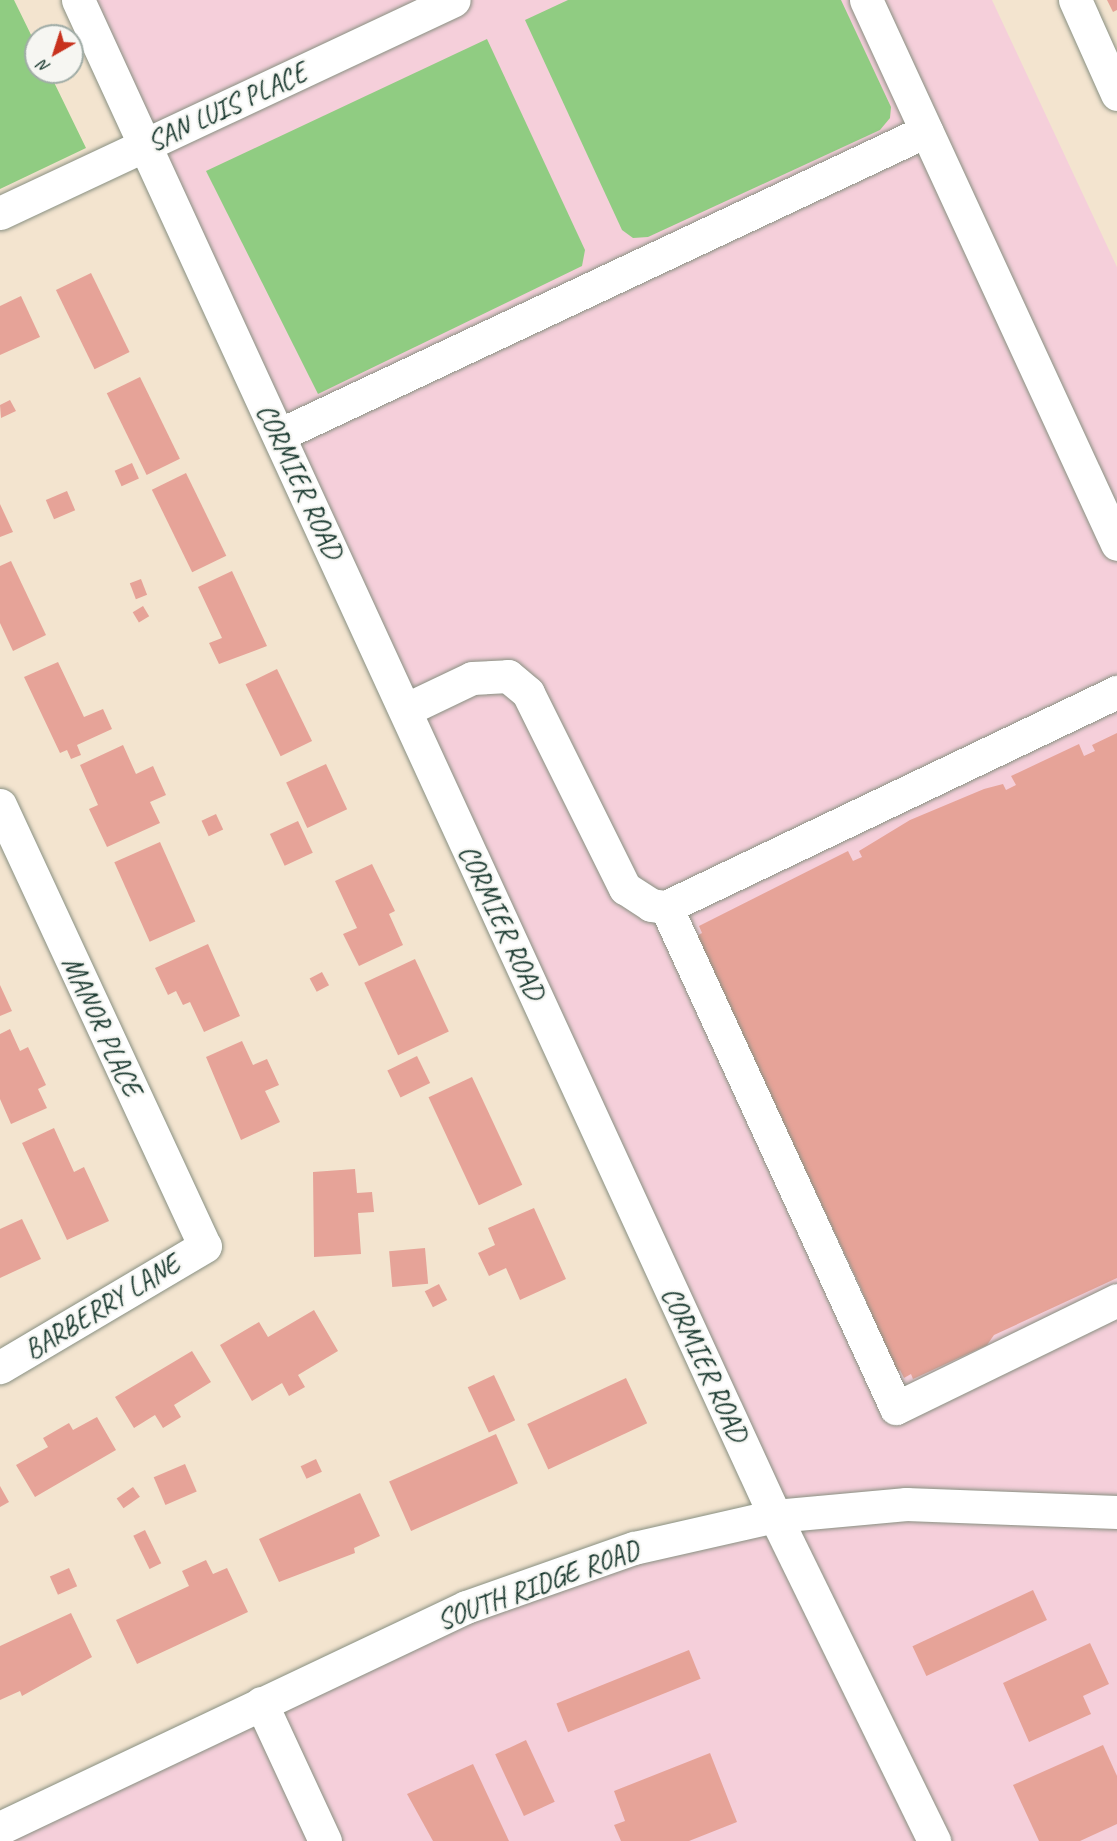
<!DOCTYPE html>
<style>
body{margin:0}
#map{position:relative;width:1117px;height:1841px;overflow:hidden;background:#f3e4cf;font-family:Caveat,sans-serif}
div>[style]{position:absolute}
[style*='--x']{left:calc(var(--x)*1px);top:calc(var(--y)*1px);width:calc(var(--w)*1px);rotate:calc(var(--a)*1deg)}
.built>*{inset:0;background:#f5cfda}
.green>*{inset:0;background:#90cc82}
.building>*{inset:0;background:#e6a398;transform-origin:0 0}
.roads{filter:drop-shadow(0 0 2px #899082) drop-shadow(0 0 2px #899082)}
.minor>*{height:33px;margin:-16.5px;padding:0 16.5px;transform-origin:16.5px;border-radius:16.5px;background:#fff}
span{translate:-50% -50%;white-space:nowrap;text-align:center;line-height:1.15;-webkit-text-stroke:4.5px #f6f6f2;paint-order:stroke}
.street-label{font-size:28px;color:#1f3d34}
.north{position:absolute;left:24px;top:24px;width:60px;height:60px;box-sizing:border-box;background:#f6f6f2;border:2px solid #a0aca6;border-radius:50%;rotate:219deg;font-size:16px;font-weight:700;line-height:24px;text-align:center;color:#1f3d34}
.north::after{content:'';display:block;margin:auto;width:21px;height:27px;background:#c8321e;clip-path:polygon(50% 0,100% 100%,50% 72%,0 100%)}
</style>
<div id="map">
<div class="built">
<div style="clip-path:polygon(78px 0,992px 0,1117px 267px,1117px 1841px,0 1841px,466px 1607px,774px 1516px)"></div>
</div>
<div class="green">
<div style="clip-path:polygon(0 0,14px 0,36px 45px,36px 72px,49px 72px,86px 148px,0 189px)"></div>
<div style="clip-path:polygon(568px 0,841px 0,891px 107px,890px 118px,880px 130px,648px 237px,633px 238px,622px 230px,525px 20px)"></div>
<div style="clip-path:polygon(487px 39px,585px 250px,582px 266px,318px 394px,206px 171px)"></div>
</div>
<div class="building">
<div style="clip-path:polygon(1107px 0,1117px 0,1117px 10px,1113px 12px)"></div>
<div style="left:91px;top:273px;width:88px;height:39px;rotate:64deg"></div>
<div style="clip-path:polygon(21px 296px,40px 337px,0 355px,0 306px)"></div>
<div style="left:140px;top:377px;width:91px;height:37px;rotate:64deg"></div>
<div style="clip-path:polygon(10px 400px,16px 411px,1px 418px,0 405px)"></div>
<div style="left:132px;top:463px;width:17px;height:19px;rotate:66deg"></div>
<div style="left:186px;top:473px;width:92px;height:38px;rotate:64deg"></div>
<div style="left:67px;top:491px;width:21px;height:23px;rotate:67deg"></div>
<div style="clip-path:polygon(0 504px,13px 532px,0 537px)"></div>
<div style="clip-path:polygon(11px 561px,46px 635px,13px 651px,0 623px,0 566px)"></div>
<div style="clip-path:polygon(232px 571px,267px 646px,219px 664px,209px 643px,222px 638px,198px 587px)"></div>
<div style="left:141px;top:579px;width:17px;height:12px;rotate:69deg"></div>
<div style="left:143px;top:606px;width:12px;height:12px;rotate:59deg"></div>
<div style="clip-path:polygon(58px 662px,84px 717px,103px 709px,112px 729px,77px 745px,81px 755px,71px 759px,67px 750px,60px 753px,24px 677px)"></div>
<div style="left:277px;top:669px;width:80px;height:35px;rotate:64deg"></div>
<div style="clip-path:polygon(1117px 733px,1117px 1278px,994px 1335px,987px 1345px,913px 1379px,911px 1374px,904px 1378px,900px 1370px,895px 1373px,860px 1286px,695px 937px,702px 933px,699px 926px,848px 851px,853px 861px,862px 857px,859px 851px,910px 820px,984px 789px,1003px 784px,1006px 790px,1016px 785px,1011px 776px,1079px 744px,1084px 756px,1095px 751px,1092px 745px)"></div>
<div style="clip-path:polygon(123px 745px,136px 774px,153px 766px,166px 795px,150px 802px,160px 823px,107px 847px,89px 809px,98px 805px,80px 765px)"></div>
<div style="left:326px;top:764px;width:50px;height:44px;rotate:65deg"></div>
<div style="left:216px;top:814px;width:17px;height:16px;rotate:65deg"></div>
<div style="left:298px;top:821px;width:35px;height:31px;rotate:65deg"></div>
<div style="left:160px;top:842px;width:87px;height:50px;rotate:66deg"></div>
<div style="clip-path:polygon(372px 864px,395px 911px,389px 914px,403px 945px,359px 966px,343px 934px,357px 928px,335px 881px)"></div>
<div style="clip-path:polygon(208px 944px,240px 1016px,204px 1032px,190px 1002px,183px 1005px,176px 991px,168px 995px,155px 968px)"></div>
<div style="left:415px;top:959px;width:80px;height:56px;rotate:65deg"></div>
<div style="left:322px;top:972px;width:15px;height:14px;rotate:62deg"></div>
<div style="clip-path:polygon(0 985px,12px 1011px,0 1016px)"></div>
<div style="clip-path:polygon(10px 1029px,20px 1051px,28px 1047px,46px 1085px,38px 1089px,47px 1108px,11px 1124px,0 1099px,0 1034px)"></div>
<div style="clip-path:polygon(242px 1041px,253px 1065px,267px 1059px,279px 1085px,265px 1091px,280px 1122px,241px 1140px,206px 1057px)"></div>
<div style="left:417px;top:1056px;width:30px;height:33px;rotate:64deg"></div>
<div style="left:472px;top:1077px;width:119px;height:48px;rotate:65deg"></div>
<div style="clip-path:polygon(54px 1128px,74px 1172px,84px 1167px,109px 1221px,67px 1240px,22px 1143px)"></div>
<div style="clip-path:polygon(355px 1169px,357px 1193px,372px 1192px,374px 1212px,358px 1213px,361px 1254px,314px 1257px,313px 1172px)"></div>
<div style="clip-path:polygon(534px 1208px,566px 1279px,520px 1300px,506px 1268px,489px 1276px,478px 1253px,495px 1245px,488px 1228px)"></div>
<div style="clip-path:polygon(22px 1219px,41px 1259px,0 1278px,0 1229px)"></div>
<div style="left:425px;top:1248px;width:36px;height:36px;rotate:85deg"></div>
<div style="left:439px;top:1284px;width:18px;height:16px;rotate:63deg"></div>
<div style="clip-path:polygon(314px 1310px,338px 1351px,298px 1375px,305px 1387px,289px 1396px,282px 1383px,252px 1401px,220px 1345px,259px 1322px,268px 1337px)"></div>
<div style="clip-path:polygon(192px 1351px,211px 1382px,174px 1405px,181px 1417px,163px 1428px,155px 1415px,134px 1428px,115px 1397px)"></div>
<div style="left:494px;top:1375px;width:50px;height:29px;rotate:65deg"></div>
<div style="left:626px;top:1378px;width:50px;height:109px;rotate:65deg"></div>
<div style="clip-path:polygon(97px 1417px,116px 1450px,35px 1497px,16px 1465px,48px 1447px,43px 1438px,69px 1423px,73px 1430px)"></div>
<div style="left:496px;top:1434px;width:54px;height:117px;rotate:66deg"></div>
<div style="left:316px;top:1459px;width:14px;height:17px;rotate:65deg"></div>
<div style="left:185px;top:1464px;width:30px;height:34px;rotate:67deg"></div>
<div style="clip-path:polygon(0 1486px,9px 1502px,0 1507px)"></div>
<div style="left:133px;top:1487px;width:12px;height:20px;rotate:55deg"></div>
<div style="clip-path:polygon(360px 1493px,380px 1536px,354px 1548px,355px 1553px,279px 1582px,259px 1539px)"></div>
<div style="left:145px;top:1530px;width:37px;height:13px;rotate:64deg"></div>
<div style="clip-path:polygon(206px 1560px,213px 1574px,227px 1568px,248px 1612px,137px 1664px,116px 1620px,189px 1586px,182px 1571px)"></div>
<div style="left:69px;top:1568px;width:20px;height:21px;rotate:66deg"></div>
<div style="left:1033px;top:1590px;width:33px;height:133px;rotate:65deg"></div>
<div style="clip-path:polygon(71px 1613px,92px 1657px,22px 1696px,20px 1691px,0 1700px,0 1646px)"></div>
<div style="clip-path:polygon(1090px 1643px,1109px 1684px,1083px 1696px,1091px 1714px,1029px 1742px,1003px 1683px)"></div>
<div style="left:689px;top:1650px;width:31px;height:143px;rotate:68deg"></div>
<div style="left:526px;top:1740px;width:68px;height:34px;rotate:65deg"></div>
<div style="clip-path:polygon(1103px 1745px,1117px 1776px,1117px 1824px,1080px 1841px,1039px 1841px,1013px 1785px)"></div>
<div style="clip-path:polygon(710px 1753px,737px 1822px,689px 1841px,621px 1841px,614px 1825px,625px 1821px,614px 1791px)"></div>
<div style="clip-path:polygon(473px 1764px,509px 1841px,433px 1841px,407px 1794px)"></div>
</div>
<div class="roads">
<div class="minor">
<div style="--x:78;--y:0;--w:1669;--a:65.31"></div>
<div style="--x:775;--y:1516;--w:362;--a:63.9"></div>
<div style="--x:866;--y:0;--w:599;--a:65.23"></div>
<div style="--x:1075;--y:0;--w:103;--a:65.9"></div>
<div style="--x:0;--y:213;--w:501;--a:-25.13"></div>
<div style="--x:279;--y:435;--w:715;--a:-25.17"></div>
<div style="--x:405;--y:710;--w:74;--a:-25.5"></div>
<div style="--x:472;--y:678;--w:36;--a:-3"></div>
<div style="--x:508;--y:676;--w:26;--a:40"></div>
<div style="--x:528;--y:693;--w:218;--a:63.6"></div>
<div style="--x:625;--y:888;--w:31;--a:33"></div>
<div style="--x:651;--y:905;--w:15;--a:8"></div>
<div style="--x:666;--y:907;--w:500;--a:-25.5"></div>
<div style="--x:0;--y:805;--w:486;--a:65.1"></div>
<div style="--x:205;--y:1246;--w:238;--a:149.4"></div>
<div style="--x:666;--y:907;--w:551;--a:65.34"></div>
<div style="--x:896;--y:1408;--w:246;--a:-26"></div>
<div style="--x:261;--y:1703;--w:152;--a:65.1"></div>
<div style="--x:0;--y:1828;--w:516;--a:-25.37"></div>
<div style="--x:466;--y:1607;--w:178;--a:-19.4"></div>
<div style="--x:634;--y:1548;--w:145;--a:-12.8"></div>
<div style="--x:775;--y:1516;--w:132;--a:-5.2"></div>
<div style="--x:906;--y:1504;--w:211;--a:2.2"></div>
</div>
</div>
<div class="street-label">
<span style="left:227px;top:107px;rotate:-25deg">SAN LUIS PLACE</span>
<span style="left:300px;top:481px;rotate:65deg">CORMIER ROAD</span>
<span style="left:502px;top:922px;rotate:65deg">CORMIER ROAD</span>
<span style="left:102px;top:1026px;rotate:65deg">MANOR PLACE</span>
<span style="left:102px;top:1307px;rotate:-31deg">BARBERRY LANE</span>
<span style="left:705px;top:1364px;rotate:65deg">CORMIER ROAD</span>
<span style="left:538px;top:1585px;rotate:-20deg">SOUTH RIDGE ROAD</span>
</div>
<div class="north">N</div>
</div>
